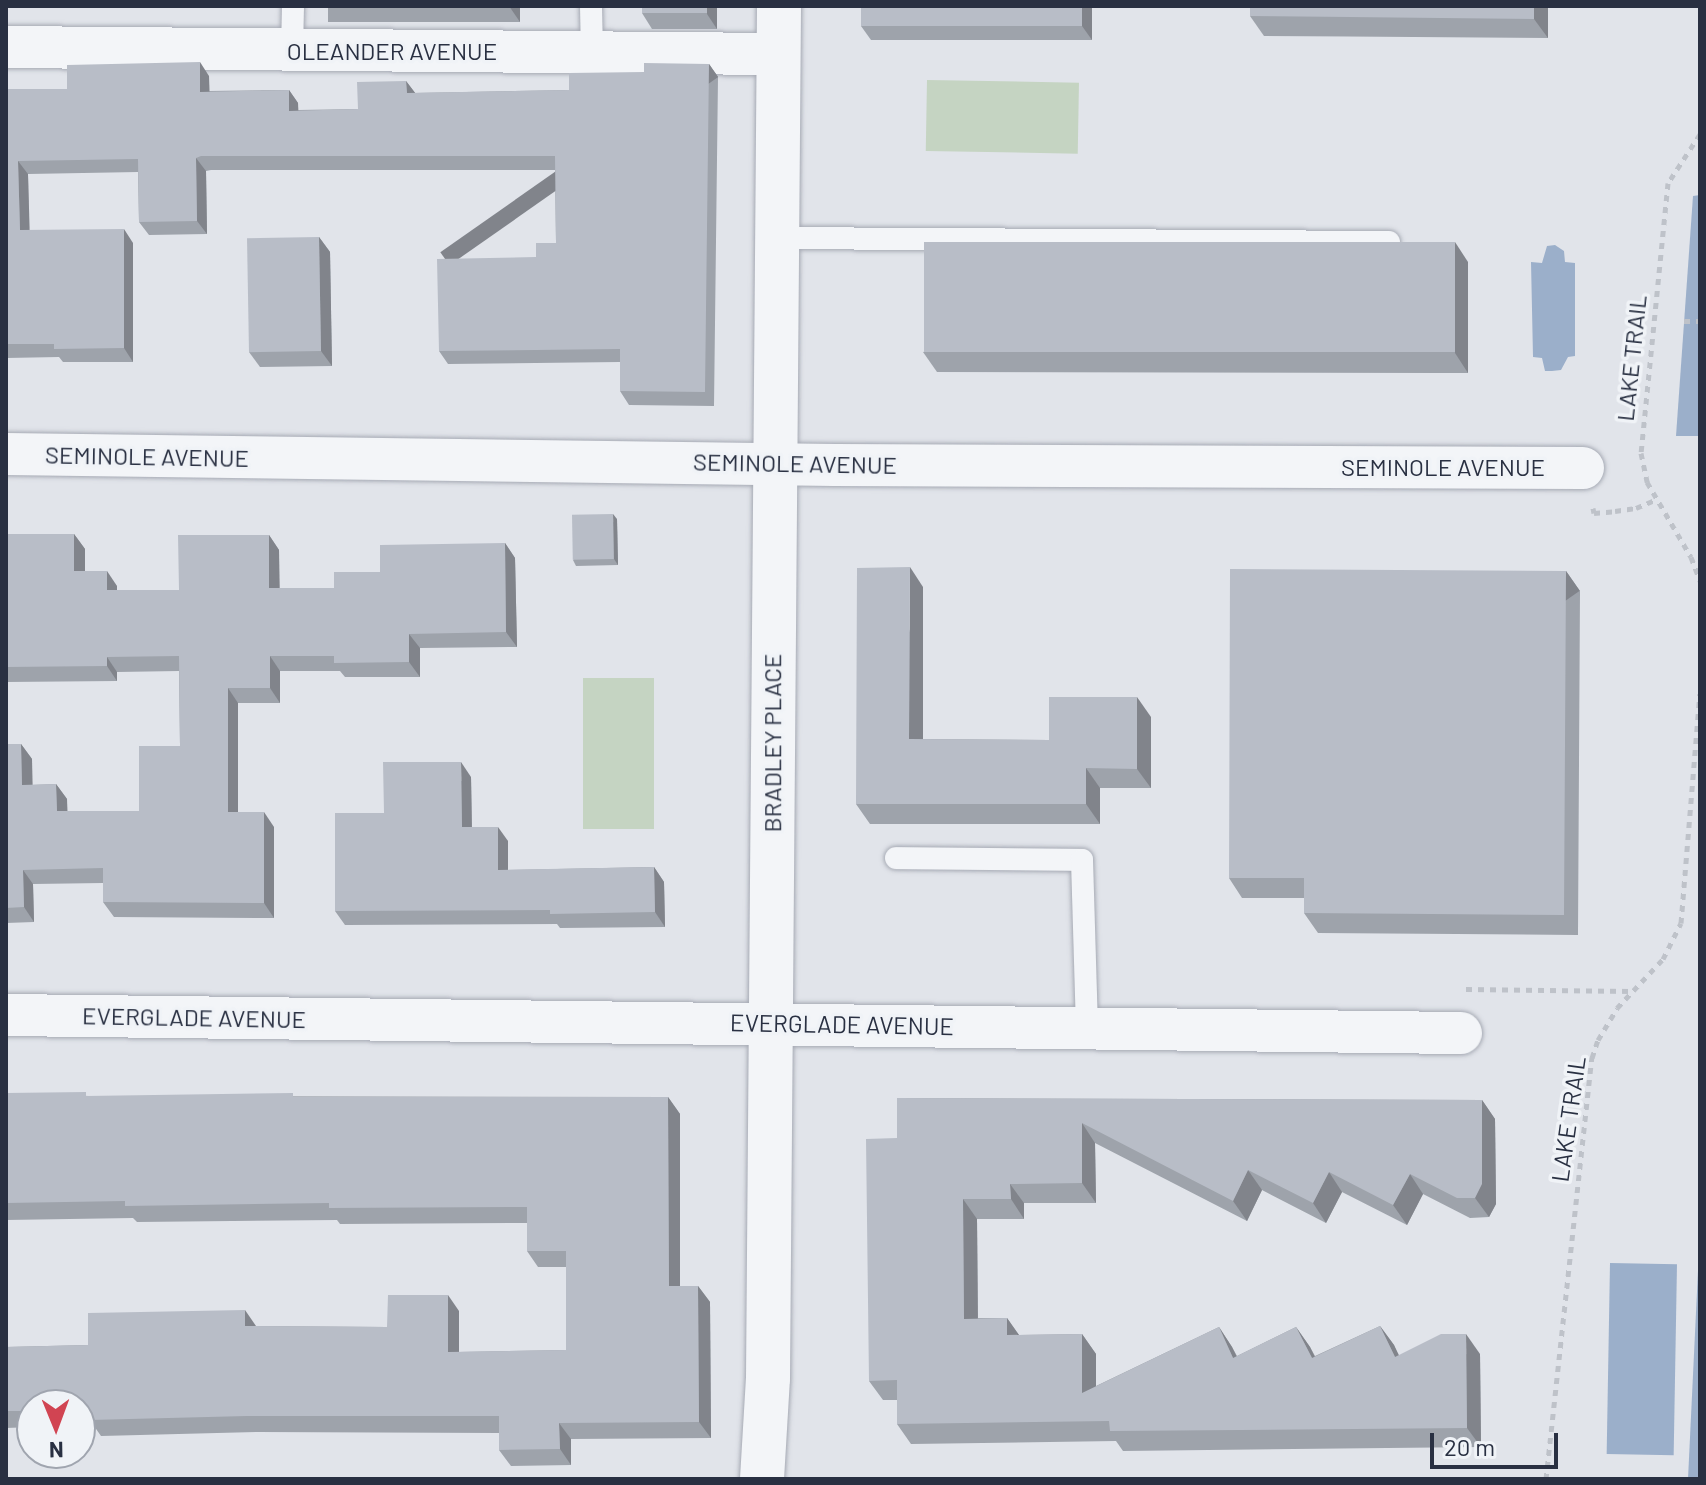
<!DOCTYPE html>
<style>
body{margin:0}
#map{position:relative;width:1706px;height:1485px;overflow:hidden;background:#e1e4ea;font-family:Barlow,sans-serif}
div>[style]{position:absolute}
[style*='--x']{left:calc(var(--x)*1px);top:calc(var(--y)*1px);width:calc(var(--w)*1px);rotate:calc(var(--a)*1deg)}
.green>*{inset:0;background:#c5d4c2;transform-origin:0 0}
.water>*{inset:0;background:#9bafca;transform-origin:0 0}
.path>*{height:5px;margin-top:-2.5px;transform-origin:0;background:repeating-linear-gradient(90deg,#bec2c9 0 6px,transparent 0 12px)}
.roads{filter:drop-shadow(0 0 2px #a6aab4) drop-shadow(0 0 2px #a6aab4)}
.service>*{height:22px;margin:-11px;padding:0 11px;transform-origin:11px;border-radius:11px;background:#f3f5f8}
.minor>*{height:42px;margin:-21px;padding:0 21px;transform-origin:21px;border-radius:21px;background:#f3f5f8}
.tertiary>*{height:44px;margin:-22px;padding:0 22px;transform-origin:22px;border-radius:22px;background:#f3f5f8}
.wall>*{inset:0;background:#9ea3ab;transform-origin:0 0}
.shaded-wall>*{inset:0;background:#81848b;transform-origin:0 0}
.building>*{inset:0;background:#b8bdc7;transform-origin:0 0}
span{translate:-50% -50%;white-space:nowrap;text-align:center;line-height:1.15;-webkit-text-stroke:7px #f0f3f7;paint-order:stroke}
.street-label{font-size:24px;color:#293042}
.frame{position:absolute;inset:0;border:8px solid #293042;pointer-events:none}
.north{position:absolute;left:16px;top:1389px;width:80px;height:80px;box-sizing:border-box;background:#f0f3f7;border:2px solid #a0a5af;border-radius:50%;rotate:179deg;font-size:22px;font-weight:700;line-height:32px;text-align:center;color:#293042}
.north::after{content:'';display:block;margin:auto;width:28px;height:36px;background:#d14452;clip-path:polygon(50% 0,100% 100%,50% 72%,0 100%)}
.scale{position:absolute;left:1430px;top:1433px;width:128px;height:36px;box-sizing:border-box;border:4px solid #293042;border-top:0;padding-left:10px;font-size:24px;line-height:28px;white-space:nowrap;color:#293042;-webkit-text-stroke:6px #f0f3f7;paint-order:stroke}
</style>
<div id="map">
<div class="green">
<div style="left:927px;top:80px;width:152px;height:71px;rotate:1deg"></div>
<div style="left:583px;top:678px;width:71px;height:151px"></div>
</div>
<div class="water">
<div style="clip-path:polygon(1700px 195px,1700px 436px,1676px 436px,1693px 196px)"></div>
<div style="clip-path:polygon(1555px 245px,1564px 251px,1565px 262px,1575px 263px,1575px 356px,1568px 357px,1561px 370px,1552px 371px,1545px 371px,1542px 358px,1533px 357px,1531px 262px,1542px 263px,1547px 246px)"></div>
<div style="clip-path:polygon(1700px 1229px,1700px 1479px,1688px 1479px)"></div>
<div style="left:1610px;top:1263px;width:67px;height:191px;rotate:1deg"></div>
</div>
<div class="path">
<div style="--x:1700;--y:134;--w:59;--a:123.1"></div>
<div style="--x:1668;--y:183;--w:271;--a:95.7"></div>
<div style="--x:1641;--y:453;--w:30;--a:78"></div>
<div style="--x:1647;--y:482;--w:87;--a:59.6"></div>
<div style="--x:1691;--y:557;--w:26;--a:69"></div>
<div style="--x:1684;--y:321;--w:16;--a:0"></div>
<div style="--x:1593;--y:508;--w:5;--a:79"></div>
<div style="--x:1594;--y:513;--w:21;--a:-5"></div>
<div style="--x:1615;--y:511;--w:21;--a:-8"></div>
<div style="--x:1636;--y:508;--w:23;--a:-23"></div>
<div style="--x:1466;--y:989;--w:166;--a:0.7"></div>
<div style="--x:1546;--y:1479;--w:424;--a:-83.8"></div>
<div style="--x:1592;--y:1058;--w:19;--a:-72"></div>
<div style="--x:1598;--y:1040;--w:37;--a:-59"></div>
<div style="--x:1617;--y:1008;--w:67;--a:-46.8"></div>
<div style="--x:1663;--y:959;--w:40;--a:-63.4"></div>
<div style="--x:1681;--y:923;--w:230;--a:-85.3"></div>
</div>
<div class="roads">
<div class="service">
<div style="--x:591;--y:6;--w:46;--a:88.8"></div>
<div style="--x:292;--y:50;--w:44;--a:-88.7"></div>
<div style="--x:778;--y:238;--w:611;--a:0.38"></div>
<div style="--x:896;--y:858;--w:186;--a:0.6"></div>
<div style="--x:1082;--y:860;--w:168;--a:88.3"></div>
</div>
<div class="minor">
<div style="--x:6;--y:47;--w:772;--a:0.52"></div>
<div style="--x:6;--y:454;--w:829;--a:0.76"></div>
<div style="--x:835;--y:465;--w:748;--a:0.23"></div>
<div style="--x:6;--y:1015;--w:1455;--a:0.71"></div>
</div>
<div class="tertiary">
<div style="--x:762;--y:1479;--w:101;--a:-86.6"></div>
<div style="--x:768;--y:1378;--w:1372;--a:-89.54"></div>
</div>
</div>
<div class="wall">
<div style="clip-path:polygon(149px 6px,226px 6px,150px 7px)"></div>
<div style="left:520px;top:6px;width:16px;height:192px;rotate:90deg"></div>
<div style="clip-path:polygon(717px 6px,717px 29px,652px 29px,642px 13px)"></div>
<div style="clip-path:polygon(861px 6px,1092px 6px,1092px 40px,871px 40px,861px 26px)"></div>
<div style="clip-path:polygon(1250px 6px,1548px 6px,1548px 38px,1264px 36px,1250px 16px)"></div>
<div style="clip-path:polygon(709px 64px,718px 77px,714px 406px,629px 405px,620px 391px,620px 362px,448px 364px,439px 351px,536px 257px,556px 243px,555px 170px,211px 170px,206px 171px,207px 234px,149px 235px,139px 222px,138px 172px,28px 174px,29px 230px,133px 243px,133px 362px,63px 362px,59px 357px,6px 358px,6px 89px,67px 89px,209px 76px,209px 91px,289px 90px,298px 103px,298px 110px,358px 109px,406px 81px,415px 93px,569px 90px,644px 72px)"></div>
<div style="clip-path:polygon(319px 237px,330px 252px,332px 366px,260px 367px,249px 352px)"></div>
<div style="clip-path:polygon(1468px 262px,1468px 373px,937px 372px,923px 352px)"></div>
<div style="clip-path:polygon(617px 519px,618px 565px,576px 566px,573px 560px)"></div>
<div style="clip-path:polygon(6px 534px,74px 534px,85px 549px,85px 571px,117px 586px,117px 590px,179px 590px,269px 535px,279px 550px,279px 588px,334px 588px,380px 572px,505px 543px,515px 558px,517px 647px,420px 648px,420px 677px,345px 677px,340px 671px,280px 671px,280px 703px,238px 703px,238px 812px,274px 827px,274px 918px,114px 917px,103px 902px,103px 883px,33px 884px,34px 922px,6px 923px,6px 744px,21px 744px,32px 759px,32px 785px,56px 784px,67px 799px,67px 811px,139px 811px,180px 746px,179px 671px,117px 672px,117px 681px,6px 682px)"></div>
<div style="clip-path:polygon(1566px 571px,1580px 591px,1578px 935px,1318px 933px,1304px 913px,1304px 898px,1242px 898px,1229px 878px)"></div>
<div style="clip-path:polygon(923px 587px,923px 739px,1049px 740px,1151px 717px,1151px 788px,1100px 788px,1100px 824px,870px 824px,856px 804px)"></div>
<div style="clip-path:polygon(471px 777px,472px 827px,508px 841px,508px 870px,654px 867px,664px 882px,665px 927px,560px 928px,557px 924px,345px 925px,335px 911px,384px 813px)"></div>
<div style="clip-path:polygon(6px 1093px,89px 1096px,668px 1097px,680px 1114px,680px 1286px,698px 1286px,710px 1302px,711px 1438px,571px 1439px,571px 1465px,511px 1466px,499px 1450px,499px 1433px,258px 1432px,101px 1436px,94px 1426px,80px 1426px,80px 1405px,32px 1405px,32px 1427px,6px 1428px,6px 1347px,88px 1345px,256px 1326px,387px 1327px,459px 1311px,459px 1352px,566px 1350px,566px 1267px,538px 1267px,527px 1251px,527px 1223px,340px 1224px,337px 1220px,137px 1222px,133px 1218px,6px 1220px)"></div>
<div style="clip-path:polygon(897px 1098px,1482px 1100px,1495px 1119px,1496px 1204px,1489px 1217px,1470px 1218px,1423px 1194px,1407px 1225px,1342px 1192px,1326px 1223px,1262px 1190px,1247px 1221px,1095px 1143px,1096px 1203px,1024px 1203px,1024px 1219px,977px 1219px,978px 1318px,1007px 1318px,1019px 1335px,1082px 1334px,1096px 1354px,1096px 1386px,1219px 1327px,1232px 1347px,1237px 1356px,1296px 1327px,1310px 1347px,1315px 1356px,1380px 1326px,1394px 1345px,1398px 1355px,1480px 1354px,1481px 1447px,1123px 1451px,1116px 1441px,911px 1444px,897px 1424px,897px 1400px,883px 1400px,869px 1381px,897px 1138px)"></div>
</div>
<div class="shaded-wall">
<div style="clip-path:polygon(509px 6px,520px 6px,520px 22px)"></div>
<div style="clip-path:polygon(707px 6px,717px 6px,717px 29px,707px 14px)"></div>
<div style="clip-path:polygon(1082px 6px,1092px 6px,1092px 40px,1082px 26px)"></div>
<div style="clip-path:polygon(1534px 6px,1548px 6px,1548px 38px,1534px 19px)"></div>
<div style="clip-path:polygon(200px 62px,209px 76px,210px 105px,200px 92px)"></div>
<div style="left:709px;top:64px;width:16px;height:328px;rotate:55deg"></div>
<div style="clip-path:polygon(406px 81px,416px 94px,407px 93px)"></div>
<div style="clip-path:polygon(289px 90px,298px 103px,299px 124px,289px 111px)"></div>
<div style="clip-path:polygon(196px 158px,206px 171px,207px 234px,197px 221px)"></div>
<div style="clip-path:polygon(18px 161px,28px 174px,30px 243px,20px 230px)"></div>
<div style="clip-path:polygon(124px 229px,133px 243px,133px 362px,124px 348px)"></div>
<div style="clip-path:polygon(319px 237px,330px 252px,332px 366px,321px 351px)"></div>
<div style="clip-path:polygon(1455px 242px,1468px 262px,1468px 373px,1455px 353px)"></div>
<div style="clip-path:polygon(613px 514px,617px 519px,618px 565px,614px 559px)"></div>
<div style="clip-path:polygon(74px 534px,85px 549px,85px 586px,74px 571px)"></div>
<div style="clip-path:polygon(269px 535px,279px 550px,280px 603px,269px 588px)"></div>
<div style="clip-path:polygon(505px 543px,515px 558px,517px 647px,506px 632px)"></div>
<div style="clip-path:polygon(910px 567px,923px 587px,923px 759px,909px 739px)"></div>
<div style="clip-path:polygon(107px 571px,117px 586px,117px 605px,107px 590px)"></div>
<div style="left:1566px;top:571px;width:24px;height:344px;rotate:55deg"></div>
<div style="clip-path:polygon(409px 634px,420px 648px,420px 677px,409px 662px)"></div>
<div style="clip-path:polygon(270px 656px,280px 671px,280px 703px,270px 688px)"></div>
<div style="clip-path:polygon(107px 657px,117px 672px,117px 681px,107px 666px)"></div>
<div style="clip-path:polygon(228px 688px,238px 703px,238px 827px,228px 812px)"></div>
<div style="clip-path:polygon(1137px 697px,1151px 717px,1151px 788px,1137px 769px)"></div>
<div style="clip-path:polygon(21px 744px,32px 759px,33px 800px,22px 785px)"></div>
<div style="clip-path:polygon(461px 762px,471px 777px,472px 841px,462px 827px)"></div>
<div style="clip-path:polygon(1086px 768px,1100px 788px,1100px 824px,1086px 804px)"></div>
<div style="clip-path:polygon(56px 784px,67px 799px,68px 825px,57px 811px)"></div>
<div style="clip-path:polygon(264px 812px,274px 827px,274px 918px,264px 903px)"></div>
<div style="clip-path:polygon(498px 827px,508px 841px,508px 885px,498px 870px)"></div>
<div style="clip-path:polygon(654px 867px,664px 882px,665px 927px,655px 912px)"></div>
<div style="clip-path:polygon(23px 870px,33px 884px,34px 922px,24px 907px)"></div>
<div style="clip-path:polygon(668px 1097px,680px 1114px,680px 1302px,669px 1286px)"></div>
<div style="clip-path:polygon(1482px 1100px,1495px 1119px,1496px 1204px,1489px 1217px,1475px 1198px)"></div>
<div style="clip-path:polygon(1082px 1123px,1095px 1143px,1096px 1203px,1082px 1183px)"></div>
<div style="clip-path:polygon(1248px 1170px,1262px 1190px,1247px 1221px,1233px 1201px)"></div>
<div style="clip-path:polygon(1329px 1172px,1342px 1192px,1326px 1223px,1313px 1203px)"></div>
<div style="clip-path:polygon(1410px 1174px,1423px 1194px,1407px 1225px,1393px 1205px)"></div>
<div style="clip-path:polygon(1010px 1184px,1024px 1203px,1024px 1219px,1011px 1199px)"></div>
<div style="clip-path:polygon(963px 1199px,977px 1219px,978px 1338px,964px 1319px)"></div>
<div style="clip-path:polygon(698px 1286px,710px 1302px,711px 1438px,699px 1422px)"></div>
<div style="clip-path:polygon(448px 1295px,459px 1311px,459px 1369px,448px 1352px)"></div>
<div style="clip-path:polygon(245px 1310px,256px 1326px,245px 1326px)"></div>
<div style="clip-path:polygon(1007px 1318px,1021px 1338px,1007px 1335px)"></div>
<div style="clip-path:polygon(1380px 1326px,1394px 1345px,1409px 1376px,1395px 1357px)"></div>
<div style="clip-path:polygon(1219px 1327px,1232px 1347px,1247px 1378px,1233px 1358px)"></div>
<div style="clip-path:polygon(1296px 1327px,1310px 1347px,1325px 1378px,1312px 1358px)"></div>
<div style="clip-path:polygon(1082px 1334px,1096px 1354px,1096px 1412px,1082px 1393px)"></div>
<div style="clip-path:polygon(1466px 1334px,1480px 1354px,1481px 1447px,1467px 1428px)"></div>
<div style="clip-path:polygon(559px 1423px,571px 1439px,571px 1465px,560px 1449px)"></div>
</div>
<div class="building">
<div style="clip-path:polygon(328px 6px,509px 6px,328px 7px)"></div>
<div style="left:642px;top:6px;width:65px;height:7px"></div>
<div style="left:861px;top:6px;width:221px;height:20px"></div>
<div style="clip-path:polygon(1250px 6px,1534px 6px,1534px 19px,1250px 16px)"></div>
<div style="clip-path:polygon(200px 62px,200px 92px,289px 90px,289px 111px,358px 109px,357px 82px,406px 81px,407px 93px,569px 90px,569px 73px,644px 72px,644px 63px,709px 64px,705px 392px,620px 391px,620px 349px,439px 351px,437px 259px,536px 257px,536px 243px,556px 243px,555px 156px,201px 156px,196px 158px,197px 221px,139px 222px,138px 159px,18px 161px,20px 230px,124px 229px,124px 348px,54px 349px,54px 344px,6px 344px,6px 89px,67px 89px,67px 65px)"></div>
<div style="left:319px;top:237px;width:114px;height:72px;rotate:89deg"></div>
<div style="left:924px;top:242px;width:531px;height:110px"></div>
<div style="left:613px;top:514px;width:45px;height:41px;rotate:89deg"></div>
<div style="clip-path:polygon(6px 534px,74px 534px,74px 571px,107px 571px,107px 590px,179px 590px,178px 535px,269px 535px,269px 588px,334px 588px,334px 572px,380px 572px,380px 545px,505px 543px,506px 632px,409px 634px,409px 662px,334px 663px,334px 656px,270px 656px,270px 688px,228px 688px,228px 812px,264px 812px,264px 903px,103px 902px,103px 868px,23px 870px,24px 907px,6px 908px,6px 744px,21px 744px,22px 785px,56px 784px,57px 811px,139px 811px,139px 746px,180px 746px,179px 656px,107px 657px,107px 666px,6px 667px)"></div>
<div style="clip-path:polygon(910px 567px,909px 739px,1049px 740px,1049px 697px,1137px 697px,1137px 769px,1086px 768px,1086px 804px,856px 804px,857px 568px)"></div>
<div style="clip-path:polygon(1230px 569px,1566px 571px,1564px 915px,1304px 913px,1304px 878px,1229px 878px)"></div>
<div style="clip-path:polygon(383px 762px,461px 762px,462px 827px,498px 827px,498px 870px,654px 867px,655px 912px,550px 914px,550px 910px,335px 911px,335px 813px,384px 813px)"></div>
<div style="clip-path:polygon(86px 1092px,86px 1096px,293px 1093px,293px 1097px,668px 1097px,669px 1286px,698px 1286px,699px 1422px,559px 1423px,560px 1449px,499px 1450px,499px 1416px,247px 1416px,90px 1420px,89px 1410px,80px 1410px,80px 1405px,32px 1405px,32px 1411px,6px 1411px,6px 1347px,88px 1345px,88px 1313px,245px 1310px,245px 1326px,387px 1327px,388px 1295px,448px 1295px,448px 1352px,566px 1350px,566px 1251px,527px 1251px,527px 1207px,329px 1208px,329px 1203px,125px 1206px,125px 1201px,6px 1203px,6px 1093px)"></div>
<div style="clip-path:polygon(897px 1098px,1482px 1100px,1482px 1184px,1475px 1198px,1457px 1198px,1410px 1174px,1393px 1205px,1329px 1172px,1313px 1203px,1248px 1170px,1233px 1201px,1082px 1123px,1082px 1183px,1010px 1184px,1011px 1199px,963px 1199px,964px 1319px,1007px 1318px,1007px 1335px,1082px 1334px,1082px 1393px,1219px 1327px,1233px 1358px,1296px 1327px,1312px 1358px,1380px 1326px,1395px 1357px,1441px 1334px,1466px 1334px,1467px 1428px,1110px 1431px,1109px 1421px,897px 1424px,897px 1380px,869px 1381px,866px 1139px,897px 1138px)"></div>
</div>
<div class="street-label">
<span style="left:392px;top:51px">OLEANDER AVENUE</span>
<span style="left:1631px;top:358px;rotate:-84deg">LAKE TRAIL</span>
<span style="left:147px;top:456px;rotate:1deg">SEMINOLE AVENUE</span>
<span style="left:795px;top:463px;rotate:1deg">SEMINOLE AVENUE</span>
<span style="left:1443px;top:467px">SEMINOLE AVENUE</span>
<span style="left:772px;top:743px;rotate:-90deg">BRADLEY PLACE</span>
<span style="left:194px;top:1017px;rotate:1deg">EVERGLADE AVENUE</span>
<span style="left:842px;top:1024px;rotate:1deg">EVERGLADE AVENUE</span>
<span style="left:1568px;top:1119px;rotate:-82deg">LAKE TRAIL</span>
</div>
<div class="frame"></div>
<div class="north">N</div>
<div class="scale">20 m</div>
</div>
